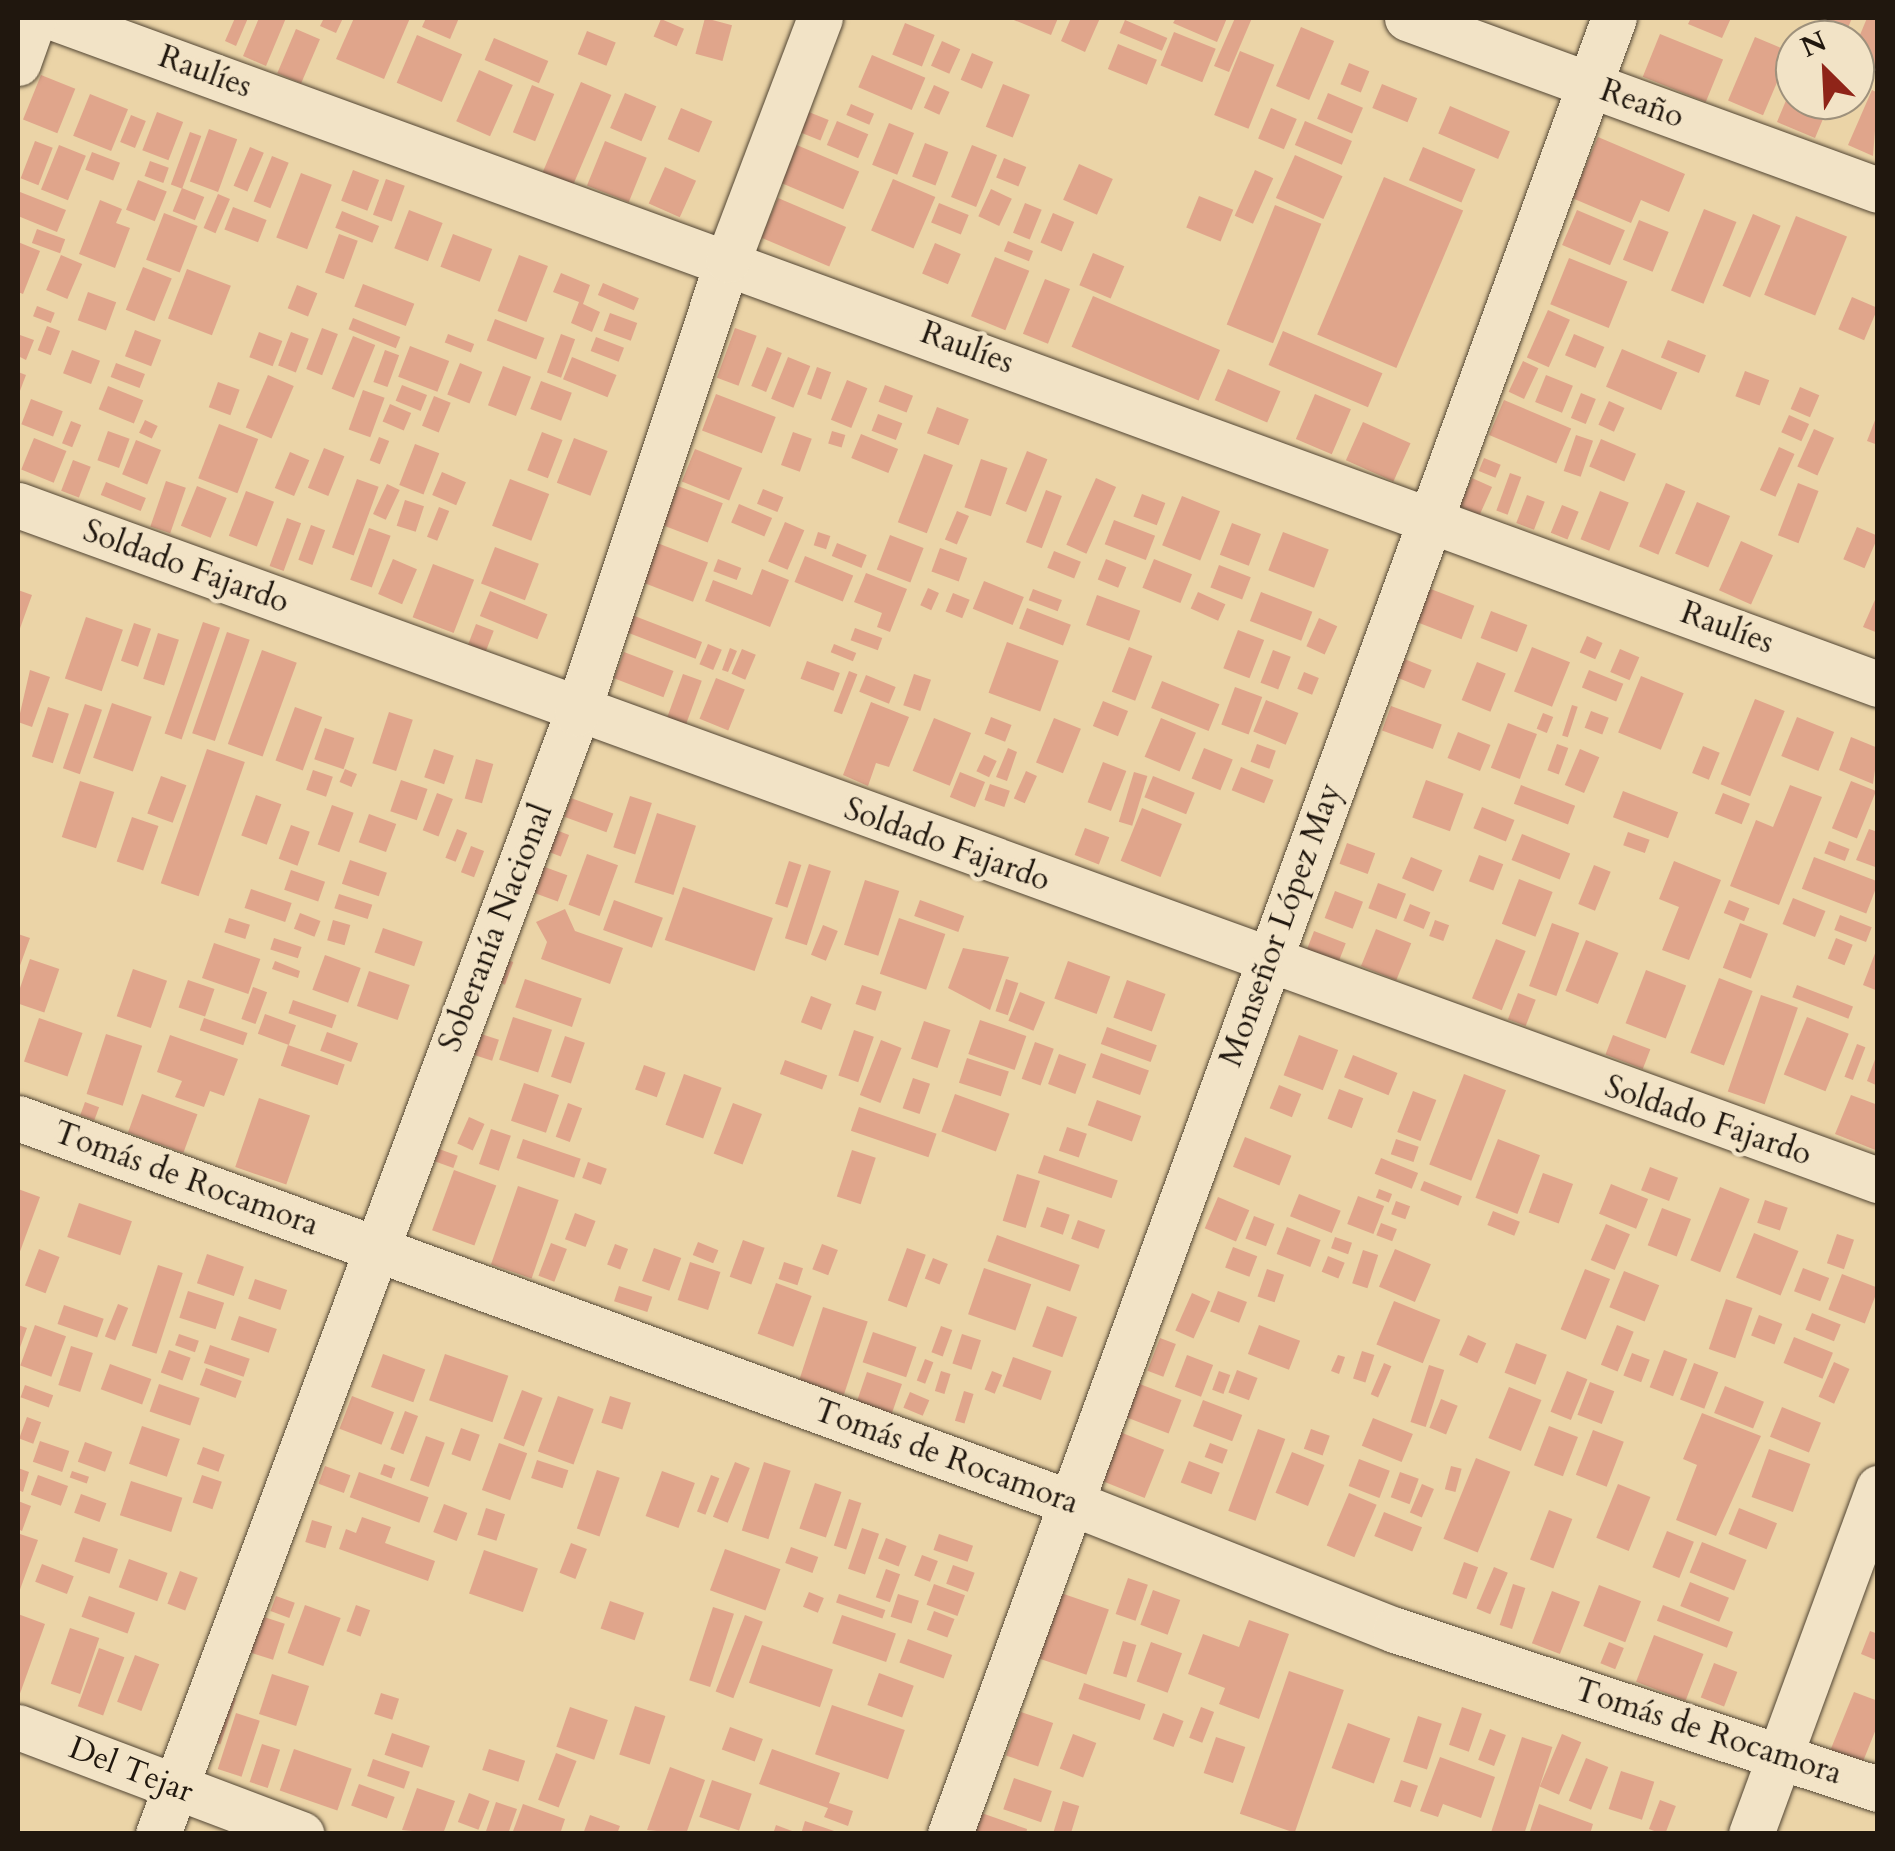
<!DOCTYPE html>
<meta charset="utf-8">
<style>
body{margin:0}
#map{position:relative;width:1895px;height:1851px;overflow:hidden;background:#ebd4a7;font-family:Cardo,serif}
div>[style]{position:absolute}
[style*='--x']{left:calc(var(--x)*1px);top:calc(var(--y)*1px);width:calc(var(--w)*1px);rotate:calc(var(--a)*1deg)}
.building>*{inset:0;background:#e0a58b;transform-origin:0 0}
.roads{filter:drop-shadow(0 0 2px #534634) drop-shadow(0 0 2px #534634)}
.street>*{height:45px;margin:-22.5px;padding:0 22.5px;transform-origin:22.5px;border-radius:22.5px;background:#f2e3c6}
span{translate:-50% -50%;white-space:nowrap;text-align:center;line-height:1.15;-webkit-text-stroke:9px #f2e3c6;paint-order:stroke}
.street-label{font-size:32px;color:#20170e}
.frame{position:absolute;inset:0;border:20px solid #20170e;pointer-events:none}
.north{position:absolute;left:1775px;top:20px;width:100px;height:100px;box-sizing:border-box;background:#f2e3c6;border:2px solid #9e917c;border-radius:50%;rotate:336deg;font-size:28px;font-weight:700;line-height:40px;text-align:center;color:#20170e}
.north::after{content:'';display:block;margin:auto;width:35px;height:45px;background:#8f2418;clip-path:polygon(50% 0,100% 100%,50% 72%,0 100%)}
</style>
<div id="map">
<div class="building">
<div style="clip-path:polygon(235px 18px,248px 18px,236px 46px,225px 41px)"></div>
<div style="clip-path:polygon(259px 18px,286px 18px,266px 66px,243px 56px)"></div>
<div style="clip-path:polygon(324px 18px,343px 18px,336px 33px,320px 26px)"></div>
<div style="clip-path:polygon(354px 18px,410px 18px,384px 79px,336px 59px)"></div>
<div style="clip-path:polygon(426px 18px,459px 18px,450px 39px,422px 27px)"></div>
<div style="left:705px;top:18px;width:28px;height:37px;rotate:15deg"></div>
<div style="clip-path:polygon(1009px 18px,1058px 18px,1051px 35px)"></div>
<div style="clip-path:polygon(1071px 18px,1100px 18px,1085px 52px,1061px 41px)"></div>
<div style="clip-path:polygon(1176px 18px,1227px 18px,1217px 42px,1173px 23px)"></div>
<div style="clip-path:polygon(1235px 18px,1252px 18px,1229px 72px,1214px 66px)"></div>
<div style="clip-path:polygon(1691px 18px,1731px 18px,1722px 38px,1688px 24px)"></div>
<div style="clip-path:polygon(1823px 18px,1852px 18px,1843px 40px,1814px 40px)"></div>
<div style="clip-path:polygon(1867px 18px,1878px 18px,1878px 61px,1868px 84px,1855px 78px,1855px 47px)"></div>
<div style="left:661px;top:19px;width:25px;height:19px;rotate:23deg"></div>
<div style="left:1125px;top:20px;width:46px;height:14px;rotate:23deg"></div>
<div style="left:905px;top:23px;width:32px;height:34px;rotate:22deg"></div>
<div style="left:1301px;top:27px;width:36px;height:64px;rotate:23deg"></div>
<div style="left:296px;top:29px;width:26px;height:48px;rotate:23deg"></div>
<div style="left:587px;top:31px;width:31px;height:25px;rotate:22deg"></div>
<div style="left:1174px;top:32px;width:45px;height:36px;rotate:22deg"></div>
<div style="left:1660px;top:34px;width:68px;height:46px;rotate:22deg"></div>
<div style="left:417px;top:35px;width:49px;height:52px;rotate:23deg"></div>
<div style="left:1755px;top:37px;width:38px;height:69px;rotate:23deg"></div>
<div style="left:494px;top:38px;width:59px;height:24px;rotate:23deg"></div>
<div style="left:942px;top:41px;width:20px;height:27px;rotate:24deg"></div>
<div style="left:1118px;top:44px;width:42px;height:27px;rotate:22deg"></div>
<div style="left:1240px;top:51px;width:37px;height:69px;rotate:22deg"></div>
<div style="left:972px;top:53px;width:23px;height:29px;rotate:23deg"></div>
<div style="left:872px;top:55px;width:58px;height:35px;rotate:23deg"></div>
<div style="left:1349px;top:63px;width:22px;height:23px;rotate:22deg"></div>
<div style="left:479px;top:70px;width:37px;height:56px;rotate:24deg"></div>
<div style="left:41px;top:75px;width:37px;height:48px;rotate:22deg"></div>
<div style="left:581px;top:82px;width:33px;height:101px;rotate:23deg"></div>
<div style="left:1003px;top:84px;width:29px;height:46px;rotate:22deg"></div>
<div style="left:1382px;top:84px;width:38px;height:26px;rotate:22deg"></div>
<div style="left:532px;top:85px;width:24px;height:51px;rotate:22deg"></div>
<div style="left:934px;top:85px;width:17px;height:25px;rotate:24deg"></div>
<div style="clip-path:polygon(1872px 90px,1878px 93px,1873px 156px,1848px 145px)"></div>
<div style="clip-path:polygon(1790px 91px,1795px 100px,1828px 107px,1815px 138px,1777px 122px)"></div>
<div style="left:625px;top:93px;width:34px;height:38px;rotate:23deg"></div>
<div style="left:1328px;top:93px;width:38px;height:28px;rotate:23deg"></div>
<div style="left:90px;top:94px;width:41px;height:45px;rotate:22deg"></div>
<div style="left:851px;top:104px;width:25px;height:12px;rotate:23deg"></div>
<div style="left:1450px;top:106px;width:65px;height:30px;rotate:23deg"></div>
<div style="left:681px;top:108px;width:34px;height:34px;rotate:23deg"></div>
<div style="left:799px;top:108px;width:32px;height:22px;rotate:22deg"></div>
<div style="left:1271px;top:108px;width:28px;height:33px;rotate:23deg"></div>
<div style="left:157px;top:112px;width:28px;height:41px;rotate:21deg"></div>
<div style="left:131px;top:115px;width:16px;height:29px;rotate:22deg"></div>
<div style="left:837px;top:121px;width:34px;height:26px;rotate:23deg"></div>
<div style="left:1305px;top:121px;width:51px;height:26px;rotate:23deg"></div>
<div style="left:889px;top:123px;width:27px;height:45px;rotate:22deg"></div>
<div style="left:209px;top:129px;width:30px;height:56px;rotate:20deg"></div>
<div style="left:190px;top:132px;width:12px;height:56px;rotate:20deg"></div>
<div style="clip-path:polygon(1598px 137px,1685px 174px,1669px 212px,1641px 200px,1631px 223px,1572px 198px)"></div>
<div style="left:35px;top:141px;width:19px;height:40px;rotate:21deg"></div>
<div style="left:605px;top:141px;width:45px;height:48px;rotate:22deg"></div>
<div style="left:792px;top:143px;width:73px;height:41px;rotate:23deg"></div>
<div style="left:925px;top:143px;width:25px;height:36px;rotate:21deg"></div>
<div style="left:59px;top:145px;width:29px;height:48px;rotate:22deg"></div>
<div style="left:972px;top:145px;width:27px;height:56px;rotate:22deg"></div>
<div style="left:250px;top:147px;width:15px;height:42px;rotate:23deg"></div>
<div style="left:1423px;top:147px;width:57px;height:36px;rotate:23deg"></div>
<div style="left:92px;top:152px;width:30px;height:19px;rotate:21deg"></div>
<div style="left:1295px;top:155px;width:52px;height:47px;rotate:24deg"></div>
<div style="left:272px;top:156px;width:18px;height:49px;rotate:22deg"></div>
<div style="left:1004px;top:158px;width:24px;height:21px;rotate:22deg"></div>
<div style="left:150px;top:161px;width:20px;height:16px;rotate:20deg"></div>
<div style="left:1079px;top:164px;width:37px;height:39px;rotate:24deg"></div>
<div style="left:665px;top:167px;width:34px;height:40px;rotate:24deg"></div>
<div style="left:353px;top:170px;width:28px;height:33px;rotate:21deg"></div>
<div style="left:1255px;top:170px;width:20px;height:50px;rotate:24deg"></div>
<div style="left:301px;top:173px;width:33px;height:69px;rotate:21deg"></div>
<div style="left:1384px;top:177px;width:86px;height:171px;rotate:23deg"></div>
<div style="left:386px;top:179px;width:20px;height:38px;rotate:20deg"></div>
<div style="left:893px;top:179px;width:46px;height:56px;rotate:23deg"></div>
<div style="left:138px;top:180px;width:31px;height:32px;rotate:22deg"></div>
<div style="left:182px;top:188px;width:24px;height:25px;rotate:22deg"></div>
<div style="left:991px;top:189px;width:23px;height:30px;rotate:25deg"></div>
<div style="clip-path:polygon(20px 192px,66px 210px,57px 232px,18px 216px)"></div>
<div style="left:218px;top:194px;width:13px;height:37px;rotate:23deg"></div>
<div style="left:1199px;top:196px;width:37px;height:34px;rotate:22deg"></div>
<div style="left:778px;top:198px;width:74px;height:43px;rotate:23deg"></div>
<div style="clip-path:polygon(100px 200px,122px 209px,116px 223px,130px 228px,115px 268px,79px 254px)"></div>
<div style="left:939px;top:203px;width:32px;height:21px;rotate:22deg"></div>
<div style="left:1025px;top:203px;width:18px;height:32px;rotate:22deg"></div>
<div style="left:1275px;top:205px;width:50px;height:129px;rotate:22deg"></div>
<div style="left:233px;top:207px;width:36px;height:24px;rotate:21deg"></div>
<div style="left:1704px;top:209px;width:35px;height:88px;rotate:22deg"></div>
<div style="left:409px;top:210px;width:36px;height:41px;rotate:21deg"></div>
<div style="left:1577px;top:210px;width:52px;height:38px;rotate:23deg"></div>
<div style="left:342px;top:211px;width:40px;height:18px;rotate:22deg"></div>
<div style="left:164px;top:213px;width:36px;height:50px;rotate:21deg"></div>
<div style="left:1053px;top:213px;width:23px;height:32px;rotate:23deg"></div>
<div style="left:1753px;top:214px;width:30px;height:78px;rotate:23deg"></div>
<div style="left:1796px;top:216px;width:55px;height:85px;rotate:22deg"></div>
<div style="left:1639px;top:220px;width:32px;height:43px;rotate:22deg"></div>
<div style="left:37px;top:229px;width:30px;height:15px;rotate:20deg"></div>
<div style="left:339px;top:234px;width:20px;height:41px;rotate:20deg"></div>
<div style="left:453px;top:234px;width:42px;height:35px;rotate:21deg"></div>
<div style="left:1008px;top:241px;width:27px;height:11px;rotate:22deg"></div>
<div style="clip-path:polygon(18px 242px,40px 251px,23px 294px,18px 292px)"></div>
<div style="left:935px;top:243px;width:28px;height:33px;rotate:23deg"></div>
<div style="left:1093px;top:253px;width:34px;height:35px;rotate:23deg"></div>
<div style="left:61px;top:255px;width:23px;height:38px;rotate:23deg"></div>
<div style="left:519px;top:255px;width:31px;height:60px;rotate:21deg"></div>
<div style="left:995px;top:257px;width:37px;height:64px;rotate:22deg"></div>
<div style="left:1569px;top:258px;width:63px;height:50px;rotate:22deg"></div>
<div style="left:143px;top:267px;width:31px;height:46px;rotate:22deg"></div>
<div style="left:187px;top:269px;width:47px;height:53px;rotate:21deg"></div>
<div style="clip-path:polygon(561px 273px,590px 285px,583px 304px,600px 312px,592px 332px,571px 323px,579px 302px,553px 292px)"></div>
<div style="left:1045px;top:279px;width:27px;height:59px;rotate:22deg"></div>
<div style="left:603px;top:283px;width:39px;height:13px;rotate:23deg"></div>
<div style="left:363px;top:284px;width:55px;height:24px;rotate:21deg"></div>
<div style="left:297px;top:285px;width:22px;height:25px;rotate:22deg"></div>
<div style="left:88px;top:292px;width:30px;height:30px;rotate:20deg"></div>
<div style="left:1093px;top:296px;width:138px;height:55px;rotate:23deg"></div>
<div style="left:1852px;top:297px;width:28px;height:35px;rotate:23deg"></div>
<div style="left:37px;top:306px;width:19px;height:11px;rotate:21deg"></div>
<div style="left:1548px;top:310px;width:24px;height:52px;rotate:24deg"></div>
<div style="left:610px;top:313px;width:29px;height:19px;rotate:20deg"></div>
<div style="left:353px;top:318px;width:51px;height:12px;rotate:22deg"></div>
<div style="left:495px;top:319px;width:53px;height:23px;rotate:21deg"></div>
<div style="left:47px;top:326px;width:14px;height:26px;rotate:21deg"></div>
<div style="left:322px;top:328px;width:17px;height:44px;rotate:21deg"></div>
<div style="left:735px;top:328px;width:23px;height:53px;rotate:20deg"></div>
<div style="left:135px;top:330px;width:28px;height:28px;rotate:21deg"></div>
<div style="left:1283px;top:331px;width:108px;height:37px;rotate:23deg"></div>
<div style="left:259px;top:332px;width:25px;height:27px;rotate:21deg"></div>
<div style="left:291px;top:332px;width:19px;height:36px;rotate:21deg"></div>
<div style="left:448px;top:334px;width:28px;height:9px;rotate:21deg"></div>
<div style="left:561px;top:334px;width:15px;height:41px;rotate:20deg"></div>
<div style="left:1574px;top:334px;width:33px;height:23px;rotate:23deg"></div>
<div style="clip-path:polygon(20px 335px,34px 340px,26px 360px,18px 356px)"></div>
<div style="left:353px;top:336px;width:24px;height:57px;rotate:22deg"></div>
<div style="left:596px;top:337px;width:30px;height:15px;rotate:21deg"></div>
<div style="left:1668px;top:340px;width:41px;height:19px;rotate:22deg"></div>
<div style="left:410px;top:346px;width:42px;height:33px;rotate:21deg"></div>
<div style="left:767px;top:347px;width:16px;height:42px;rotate:22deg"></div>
<div style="left:1622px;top:349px;width:60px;height:41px;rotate:23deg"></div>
<div style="left:72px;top:350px;width:30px;height:25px;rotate:21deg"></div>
<div style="left:385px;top:350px;width:15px;height:34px;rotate:20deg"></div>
<div style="left:572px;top:357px;width:48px;height:24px;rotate:22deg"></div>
<div style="left:788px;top:357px;width:24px;height:45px;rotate:22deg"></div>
<div style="left:1523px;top:361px;width:17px;height:34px;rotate:25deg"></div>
<div style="left:116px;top:363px;width:31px;height:15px;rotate:21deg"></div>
<div style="left:460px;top:363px;width:24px;height:34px;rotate:22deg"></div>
<div style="left:503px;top:366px;width:30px;height:42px;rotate:21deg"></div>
<div style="left:817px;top:367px;width:15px;height:29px;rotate:20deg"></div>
<div style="left:1228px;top:369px;width:57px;height:34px;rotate:23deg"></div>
<div style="left:1745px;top:371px;width:26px;height:27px;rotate:21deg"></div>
<div style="clip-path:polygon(18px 372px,26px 375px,18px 396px)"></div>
<div style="left:268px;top:375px;width:28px;height:57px;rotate:23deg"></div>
<div style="left:1546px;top:375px;width:29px;height:29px;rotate:22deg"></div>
<div style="left:847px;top:380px;width:22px;height:43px;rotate:22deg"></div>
<div style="left:541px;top:381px;width:33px;height:30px;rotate:21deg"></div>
<div style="left:218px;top:382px;width:23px;height:27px;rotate:20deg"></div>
<div style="left:402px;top:385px;width:27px;height:17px;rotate:22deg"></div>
<div style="left:885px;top:385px;width:30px;height:18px;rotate:21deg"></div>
<div style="left:108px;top:386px;width:38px;height:25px;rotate:22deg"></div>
<div style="left:1800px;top:387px;width:21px;height:24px;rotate:23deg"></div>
<div style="left:363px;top:390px;width:23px;height:42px;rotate:20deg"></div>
<div style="left:1581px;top:393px;width:16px;height:27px;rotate:22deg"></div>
<div style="left:716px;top:394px;width:64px;height:39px;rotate:21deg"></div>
<div style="left:1315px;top:394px;width:39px;height:49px;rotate:23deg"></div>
<div style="left:434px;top:396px;width:18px;height:32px;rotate:22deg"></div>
<div style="left:31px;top:399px;width:34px;height:27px;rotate:21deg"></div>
<div style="left:1504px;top:400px;width:73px;height:38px;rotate:23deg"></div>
<div style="left:1609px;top:401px;width:17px;height:26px;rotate:24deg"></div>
<div style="left:390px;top:404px;width:23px;height:19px;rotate:23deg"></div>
<div style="left:937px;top:407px;width:34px;height:28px;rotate:21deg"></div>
<div style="left:878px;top:414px;width:26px;height:18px;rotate:21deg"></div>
<div style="left:1789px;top:415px;width:22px;height:19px;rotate:24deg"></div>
<div style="clip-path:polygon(1877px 415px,1878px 415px,1878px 445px,1867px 441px)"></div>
<div style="left:145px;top:420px;width:14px;height:14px;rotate:25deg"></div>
<div style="left:71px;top:421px;width:11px;height:24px;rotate:22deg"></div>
<div style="left:1363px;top:422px;width:52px;height:42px;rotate:24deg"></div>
<div style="left:219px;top:424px;width:42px;height:58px;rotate:21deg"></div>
<div style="left:1814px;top:429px;width:22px;height:41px;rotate:24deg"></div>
<div style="left:108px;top:431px;width:23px;height:31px;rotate:20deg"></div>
<div style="left:832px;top:431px;width:14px;height:13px;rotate:17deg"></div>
<div style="left:542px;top:432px;width:22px;height:41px;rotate:21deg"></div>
<div style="left:793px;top:432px;width:20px;height:35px;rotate:20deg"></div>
<div style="left:861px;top:434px;width:40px;height:26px;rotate:22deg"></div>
<div style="left:1576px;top:435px;width:18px;height:38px;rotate:19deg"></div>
<div style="left:379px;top:437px;width:11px;height:25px;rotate:22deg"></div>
<div style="left:34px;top:438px;width:35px;height:34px;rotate:22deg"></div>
<div style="left:574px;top:438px;width:36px;height:48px;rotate:21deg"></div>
<div style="left:1601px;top:439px;width:38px;height:30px;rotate:23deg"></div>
<div style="left:136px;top:440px;width:27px;height:37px;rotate:22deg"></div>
<div style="left:415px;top:444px;width:26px;height:44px;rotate:21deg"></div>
<div style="left:1779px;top:447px;width:17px;height:47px;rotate:24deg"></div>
<div style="left:324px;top:448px;width:22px;height:43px;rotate:22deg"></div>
<div style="left:695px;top:449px;width:51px;height:35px;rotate:22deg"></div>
<div style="left:1027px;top:451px;width:22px;height:57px;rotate:22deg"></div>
<div style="left:290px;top:452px;width:21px;height:39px;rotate:23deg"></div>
<div style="left:924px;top:454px;width:31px;height:73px;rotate:21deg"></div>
<div style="left:1484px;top:458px;width:18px;height:14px;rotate:22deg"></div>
<div style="left:981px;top:459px;width:28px;height:51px;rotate:19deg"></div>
<div style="left:73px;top:460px;width:19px;height:33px;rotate:21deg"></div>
<div style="left:442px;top:472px;width:26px;height:25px;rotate:23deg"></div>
<div style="left:1510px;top:473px;width:12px;height:40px;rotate:20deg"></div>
<div style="left:1096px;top:478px;width:22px;height:73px;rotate:24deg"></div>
<div style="left:1472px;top:478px;width:22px;height:31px;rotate:24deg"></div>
<div style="left:357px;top:479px;width:23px;height:73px;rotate:20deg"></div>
<div style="left:510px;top:479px;width:42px;height:50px;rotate:21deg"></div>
<div style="left:166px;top:481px;width:21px;height:48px;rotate:19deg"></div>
<div style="left:106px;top:482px;width:43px;height:14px;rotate:22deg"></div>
<div style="left:1666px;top:483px;width:21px;height:69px;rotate:23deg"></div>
<div style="left:1798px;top:483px;width:22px;height:56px;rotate:21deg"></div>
<div style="left:387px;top:484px;width:14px;height:33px;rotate:25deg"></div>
<div style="left:197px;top:486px;width:32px;height:43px;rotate:22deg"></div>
<div style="left:678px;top:486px;width:48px;height:42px;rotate:21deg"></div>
<div style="left:763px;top:489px;width:22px;height:16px;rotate:22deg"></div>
<div style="left:1046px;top:490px;width:17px;height:56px;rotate:21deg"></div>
<div style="left:246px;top:491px;width:30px;height:48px;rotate:21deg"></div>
<div style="left:1600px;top:491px;width:31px;height:52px;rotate:22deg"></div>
<div style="left:1142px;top:494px;width:25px;height:24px;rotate:21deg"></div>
<div style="left:1527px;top:495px;width:19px;height:30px;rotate:21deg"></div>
<div style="left:1182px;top:496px;width:41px;height:53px;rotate:22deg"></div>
<div style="left:405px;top:500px;width:20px;height:27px;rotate:18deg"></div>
<div style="left:1697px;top:502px;width:36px;height:56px;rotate:23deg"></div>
<div style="left:739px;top:504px;width:36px;height:20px;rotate:23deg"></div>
<div style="left:1562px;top:505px;width:18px;height:30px;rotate:22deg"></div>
<div style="left:439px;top:507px;width:11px;height:32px;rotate:22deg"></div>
<div style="left:957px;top:511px;width:13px;height:31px;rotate:23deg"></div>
<div style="left:287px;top:518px;width:15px;height:51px;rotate:20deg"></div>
<div style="left:1114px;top:520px;width:44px;height:26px;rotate:21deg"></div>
<div style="left:785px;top:522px;width:21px;height:43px;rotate:23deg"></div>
<div style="left:1232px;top:523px;width:31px;height:34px;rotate:21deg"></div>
<div style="left:311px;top:525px;width:15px;height:37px;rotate:20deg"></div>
<div style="left:1857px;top:527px;width:23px;height:35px;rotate:23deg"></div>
<div style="left:369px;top:528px;width:23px;height:55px;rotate:20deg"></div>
<div style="left:818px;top:532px;width:13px;height:14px;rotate:18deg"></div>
<div style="left:1283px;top:532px;width:49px;height:41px;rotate:21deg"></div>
<div style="left:890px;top:535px;width:36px;height:37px;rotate:21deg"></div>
<div style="left:652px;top:541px;width:60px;height:42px;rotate:21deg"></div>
<div style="left:1741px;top:541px;width:35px;height:54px;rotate:24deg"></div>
<div style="left:837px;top:543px;width:32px;height:14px;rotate:22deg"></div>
<div style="left:495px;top:547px;width:47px;height:39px;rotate:21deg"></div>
<div style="left:940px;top:548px;width:29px;height:25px;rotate:20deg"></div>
<div style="left:1054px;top:551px;width:29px;height:18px;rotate:22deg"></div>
<div style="left:805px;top:556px;width:52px;height:28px;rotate:22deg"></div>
<div style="left:393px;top:559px;width:26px;height:38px;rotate:23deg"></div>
<div style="left:718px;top:559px;width:25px;height:13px;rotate:21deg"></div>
<div style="left:1106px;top:559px;width:22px;height:22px;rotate:22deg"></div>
<div style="left:1154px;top:559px;width:41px;height:31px;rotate:22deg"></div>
<div style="left:433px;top:564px;width:44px;height:57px;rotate:21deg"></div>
<div style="left:1219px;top:565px;width:34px;height:24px;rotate:21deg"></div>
<div style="clip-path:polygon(762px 569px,789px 580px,770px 627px,705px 601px,713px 580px,752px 595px)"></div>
<div style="clip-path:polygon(866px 573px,907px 589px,890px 632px,877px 627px,882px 613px,854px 602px)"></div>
<div style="left:984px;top:581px;width:43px;height:30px;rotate:22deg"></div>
<div style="left:1423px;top:586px;width:55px;height:36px;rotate:21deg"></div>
<div style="left:928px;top:588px;width:12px;height:19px;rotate:24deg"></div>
<div style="left:1033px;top:589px;width:31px;height:12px;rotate:21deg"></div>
<div style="clip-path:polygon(18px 590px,32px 595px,18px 634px)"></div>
<div style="left:490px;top:591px;width:62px;height:27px;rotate:22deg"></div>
<div style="left:1198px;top:592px;width:30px;height:18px;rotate:24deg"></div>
<div style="left:1261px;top:592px;width:55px;height:31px;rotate:21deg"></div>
<div style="left:953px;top:593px;width:18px;height:20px;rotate:22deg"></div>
<div style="clip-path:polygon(1878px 593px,1878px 633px,1863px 627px)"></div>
<div style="left:1097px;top:595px;width:46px;height:32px;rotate:20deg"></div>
<div style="left:1027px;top:608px;width:47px;height:22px;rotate:21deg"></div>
<div style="left:1491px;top:611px;width:39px;height:29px;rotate:21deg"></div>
<div style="left:632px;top:615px;width:75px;height:18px;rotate:21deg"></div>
<div style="left:86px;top:617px;width:39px;height:65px;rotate:19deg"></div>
<div style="left:1319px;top:618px;width:20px;height:31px;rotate:24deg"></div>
<div style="left:203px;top:622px;width:18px;height:118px;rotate:19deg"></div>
<div style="left:134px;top:623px;width:18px;height:40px;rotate:19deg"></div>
<div style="left:476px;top:624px;width:19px;height:26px;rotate:21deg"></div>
<div style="left:855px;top:628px;width:29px;height:13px;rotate:20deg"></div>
<div style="left:1238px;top:630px;width:28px;height:41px;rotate:21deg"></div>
<div style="left:227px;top:632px;width:24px;height:107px;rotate:19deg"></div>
<div style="left:158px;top:633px;width:22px;height:48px;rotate:18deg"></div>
<div style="left:1587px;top:636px;width:17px;height:18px;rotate:24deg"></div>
<div style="left:1007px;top:642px;width:55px;height:54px;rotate:20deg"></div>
<div style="left:708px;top:644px;width:15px;height:22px;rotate:23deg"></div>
<div style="left:834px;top:644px;width:24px;height:9px;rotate:22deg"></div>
<div style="left:1129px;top:647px;width:25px;height:48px;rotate:21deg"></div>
<div style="left:1532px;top:647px;width:41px;height:48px;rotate:22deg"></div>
<div style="clip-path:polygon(730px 648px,737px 651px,728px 672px,722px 670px)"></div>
<div style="left:742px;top:649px;width:15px;height:27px;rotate:23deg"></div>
<div style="left:1620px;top:649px;width:21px;height:25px;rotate:23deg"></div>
<div style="left:262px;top:650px;width:37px;height:100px;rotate:20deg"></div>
<div style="left:1273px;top:650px;width:19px;height:35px;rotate:21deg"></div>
<div style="left:624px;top:652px;width:53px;height:28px;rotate:21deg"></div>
<div style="left:1402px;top:658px;width:32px;height:20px;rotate:22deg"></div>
<div style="left:807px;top:661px;width:35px;height:19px;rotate:20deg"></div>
<div style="left:1477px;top:662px;width:31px;height:41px;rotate:22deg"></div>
<div style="clip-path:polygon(30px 670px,50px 677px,32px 727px,18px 722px)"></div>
<div style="left:1589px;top:670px;width:37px;height:19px;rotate:22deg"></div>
<div style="left:849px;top:671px;width:9px;height:43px;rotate:21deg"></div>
<div style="left:1304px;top:672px;width:16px;height:18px;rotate:22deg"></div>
<div style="left:683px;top:674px;width:20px;height:49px;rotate:20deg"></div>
<div style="left:914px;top:674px;width:18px;height:33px;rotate:19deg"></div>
<div style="left:866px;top:675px;width:32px;height:18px;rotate:22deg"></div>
<div style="left:1641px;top:676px;width:46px;height:61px;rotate:22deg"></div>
<div style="left:716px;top:678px;width:31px;height:44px;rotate:22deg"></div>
<div style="left:1162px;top:681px;width:62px;height:29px;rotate:22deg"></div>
<div style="left:1235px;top:687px;width:29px;height:40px;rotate:20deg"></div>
<div style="left:1755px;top:699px;width:32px;height:92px;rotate:22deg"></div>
<div style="left:1266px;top:700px;width:35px;height:34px;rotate:22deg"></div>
<div style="left:1103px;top:701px;width:27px;height:27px;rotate:22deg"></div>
<div style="clip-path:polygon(871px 702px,909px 717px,889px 767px,876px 763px,868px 786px,843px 775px)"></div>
<div style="left:112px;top:703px;width:42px;height:58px;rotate:19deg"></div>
<div style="left:85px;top:704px;width:18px;height:68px;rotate:19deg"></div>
<div style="left:1572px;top:705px;width:6px;height:32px;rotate:18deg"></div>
<div style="left:1391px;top:706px;width:54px;height:26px;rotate:20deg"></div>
<div style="left:48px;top:707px;width:22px;height:52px;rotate:18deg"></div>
<div style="left:295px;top:707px;width:29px;height:57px;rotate:20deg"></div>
<div style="left:1591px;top:711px;width:19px;height:18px;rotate:21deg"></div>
<div style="left:389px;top:712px;width:25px;height:54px;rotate:18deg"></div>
<div style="left:1543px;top:713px;width:11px;height:17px;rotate:22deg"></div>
<div style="left:991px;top:717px;width:22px;height:18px;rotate:21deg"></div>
<div style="left:1797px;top:717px;width:40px;height:42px;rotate:22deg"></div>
<div style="left:934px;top:718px;width:40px;height:57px;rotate:22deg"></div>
<div style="left:1054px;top:718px;width:29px;height:48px;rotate:22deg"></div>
<div style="left:1161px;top:718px;width:38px;height:42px;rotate:23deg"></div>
<div style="left:1508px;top:723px;width:31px;height:48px;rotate:21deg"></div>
<div style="left:325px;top:728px;width:31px;height:33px;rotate:19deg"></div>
<div style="left:1458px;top:732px;width:35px;height:28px;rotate:22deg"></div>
<div style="clip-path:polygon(1851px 737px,1878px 748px,1873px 784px,1839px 770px)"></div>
<div style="left:1257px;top:744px;width:20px;height:19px;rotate:20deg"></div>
<div style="left:1557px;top:744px;width:12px;height:28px;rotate:20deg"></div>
<div style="left:1703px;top:746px;width:18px;height:29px;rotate:22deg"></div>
<div style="clip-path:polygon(1008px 748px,1017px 752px,1007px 781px,996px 777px)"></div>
<div style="left:1204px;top:748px;width:31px;height:33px;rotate:22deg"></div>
<div style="left:207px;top:749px;width:40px;height:142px;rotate:19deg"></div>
<div style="left:434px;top:749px;width:21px;height:30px;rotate:19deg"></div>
<div style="left:1580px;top:749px;width:21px;height:39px;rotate:23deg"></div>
<div style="left:984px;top:755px;width:14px;height:18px;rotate:25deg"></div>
<div style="left:476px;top:759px;width:18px;height:41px;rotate:16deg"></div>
<div style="left:1103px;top:762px;width:25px;height:43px;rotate:21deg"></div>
<div style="left:1241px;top:767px;width:35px;height:25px;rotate:22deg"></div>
<div style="left:345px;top:769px;width:13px;height:14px;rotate:23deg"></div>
<div style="left:313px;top:770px;width:21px;height:21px;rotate:19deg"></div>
<div style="left:1026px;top:771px;width:12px;height:30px;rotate:24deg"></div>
<div style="left:960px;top:772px;width:27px;height:27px;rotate:22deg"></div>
<div style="left:1134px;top:772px;width:14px;height:52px;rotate:17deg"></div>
<div style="left:161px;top:776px;width:27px;height:40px;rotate:20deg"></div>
<div style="left:1153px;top:776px;width:45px;height:23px;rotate:22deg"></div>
<div style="left:401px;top:780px;width:28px;height:33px;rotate:19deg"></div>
<div style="left:1426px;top:780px;width:40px;height:40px;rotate:20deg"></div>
<div style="left:80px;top:781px;width:36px;height:59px;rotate:18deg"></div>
<div style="left:1851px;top:781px;width:27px;height:51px;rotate:22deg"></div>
<div style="left:990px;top:784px;width:21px;height:17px;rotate:19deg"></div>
<div style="left:1521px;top:785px;width:58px;height:20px;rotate:21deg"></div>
<div style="clip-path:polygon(1790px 785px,1822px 797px,1779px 905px,1730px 886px,1756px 820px,1773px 827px)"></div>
<div style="left:1623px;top:791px;width:59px;height:28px;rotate:21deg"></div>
<div style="left:437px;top:793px;width:17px;height:40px;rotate:21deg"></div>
<div style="left:1723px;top:793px;width:29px;height:22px;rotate:22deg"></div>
<div style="left:256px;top:795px;width:27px;height:43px;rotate:20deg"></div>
<div style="left:630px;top:796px;width:23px;height:54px;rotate:18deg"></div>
<div style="left:571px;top:798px;width:45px;height:20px;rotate:20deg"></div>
<div style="left:332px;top:805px;width:23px;height:42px;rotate:20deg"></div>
<div style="left:1482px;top:807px;width:35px;height:23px;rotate:22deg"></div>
<div style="left:1142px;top:808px;width:43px;height:57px;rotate:22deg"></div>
<div style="left:657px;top:813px;width:41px;height:73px;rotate:18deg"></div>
<div style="left:369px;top:814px;width:29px;height:30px;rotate:20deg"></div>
<div style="left:132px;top:817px;width:28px;height:47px;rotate:19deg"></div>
<div style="left:291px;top:825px;width:20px;height:36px;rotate:20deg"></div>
<div style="left:1085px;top:828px;width:26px;height:29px;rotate:21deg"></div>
<div style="left:457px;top:829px;width:11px;height:31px;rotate:22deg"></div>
<div style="clip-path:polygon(1869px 829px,1878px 832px,1878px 868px,1856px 860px)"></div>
<div style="left:556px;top:830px;width:14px;height:23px;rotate:21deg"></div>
<div style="left:1628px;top:832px;width:23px;height:14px;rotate:20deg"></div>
<div style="left:1522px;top:834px;width:52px;height:28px;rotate:22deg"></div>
<div style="left:1829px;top:841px;width:22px;height:13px;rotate:21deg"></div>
<div style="left:1347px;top:843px;width:30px;height:22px;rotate:20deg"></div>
<div style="left:471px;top:846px;width:14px;height:28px;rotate:21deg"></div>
<div style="left:587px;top:854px;width:33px;height:54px;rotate:20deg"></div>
<div style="left:1479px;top:855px;width:26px;height:28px;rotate:21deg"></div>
<div style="left:1411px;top:857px;width:34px;height:23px;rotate:23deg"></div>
<div style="left:1814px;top:857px;width:69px;height:34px;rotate:21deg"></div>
<div style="left:350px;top:860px;width:39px;height:25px;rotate:19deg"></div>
<div style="left:789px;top:861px;width:13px;height:45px;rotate:18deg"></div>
<div style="clip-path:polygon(1674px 861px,1721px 880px,1689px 960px,1662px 950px,1679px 907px,1659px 899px)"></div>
<div style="left:809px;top:864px;width:23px;height:78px;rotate:18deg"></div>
<div style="left:1594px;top:865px;width:18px;height:42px;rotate:22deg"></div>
<div style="left:542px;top:866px;width:27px;height:28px;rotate:20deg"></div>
<div style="left:291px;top:870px;width:36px;height:21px;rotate:19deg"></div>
<div style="left:1519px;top:879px;width:36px;height:48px;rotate:21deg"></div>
<div style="left:865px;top:880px;width:36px;height:68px;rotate:18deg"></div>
<div style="left:1378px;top:883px;width:30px;height:27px;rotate:21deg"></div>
<div style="left:683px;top:887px;width:95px;height:56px;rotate:19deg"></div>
<div style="left:251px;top:889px;width:43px;height:20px;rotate:19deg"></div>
<div style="left:1335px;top:891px;width:30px;height:29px;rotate:21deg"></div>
<div style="left:339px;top:894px;width:35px;height:15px;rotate:18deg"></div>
<div style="left:1793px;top:898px;width:35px;height:28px;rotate:22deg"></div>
<div style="left:614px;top:900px;width:52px;height:32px;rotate:20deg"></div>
<div style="left:920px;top:900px;width:47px;height:17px;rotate:20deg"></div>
<div style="left:1729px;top:900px;width:22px;height:14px;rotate:22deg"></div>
<div style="left:1410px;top:904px;width:22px;height:18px;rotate:22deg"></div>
<div style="clip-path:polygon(565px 909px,575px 931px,623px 948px,610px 984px,541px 959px,547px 942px,536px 922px)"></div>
<div style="left:300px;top:913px;width:22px;height:17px;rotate:21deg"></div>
<div style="left:1840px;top:915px;width:34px;height:16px;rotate:21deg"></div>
<div style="left:229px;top:918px;width:22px;height:15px;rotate:18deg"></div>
<div style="left:899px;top:918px;width:49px;height:59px;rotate:19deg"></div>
<div style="left:333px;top:920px;width:18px;height:21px;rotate:16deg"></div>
<div style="left:1435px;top:920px;width:15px;height:17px;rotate:20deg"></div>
<div style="left:1552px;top:923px;width:29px;height:67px;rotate:20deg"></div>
<div style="left:1740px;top:923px;width:30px;height:48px;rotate:21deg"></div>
<div style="left:823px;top:925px;width:16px;height:32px;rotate:22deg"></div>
<div style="left:383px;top:928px;width:42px;height:26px;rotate:19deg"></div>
<div style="left:1376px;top:929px;width:38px;height:40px;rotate:22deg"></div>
<div style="left:1314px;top:931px;width:34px;height:28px;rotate:21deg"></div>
<div style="clip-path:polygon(18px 934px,30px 938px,18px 971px)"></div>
<div style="left:274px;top:938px;width:29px;height:12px;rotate:18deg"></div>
<div style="left:1836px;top:938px;width:18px;height:22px;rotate:22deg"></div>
<div style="left:1496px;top:939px;width:32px;height:64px;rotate:22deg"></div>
<div style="left:1586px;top:940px;width:35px;height:55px;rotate:22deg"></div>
<div style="left:214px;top:943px;width:49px;height:37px;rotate:19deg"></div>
<div style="clip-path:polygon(963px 948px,1009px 957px,990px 1010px,948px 988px)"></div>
<div style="clip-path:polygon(1877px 948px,1878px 948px,1878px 991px,1863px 985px)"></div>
<div style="left:325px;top:955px;width:38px;height:37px;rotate:20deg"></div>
<div style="left:502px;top:958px;width:12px;height:24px;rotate:20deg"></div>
<div style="left:30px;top:959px;width:31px;height:46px;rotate:19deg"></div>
<div style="clip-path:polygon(275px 961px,300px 971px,298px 978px,272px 969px)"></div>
<div style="left:1068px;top:961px;width:45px;height:40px;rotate:20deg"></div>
<div style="left:133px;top:969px;width:36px;height:50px;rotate:19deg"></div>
<div style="left:1646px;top:970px;width:43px;height:57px;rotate:21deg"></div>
<div style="left:369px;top:971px;width:43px;height:37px;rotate:19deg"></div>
<div style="left:1719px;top:978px;width:36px;height:80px;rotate:21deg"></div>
<div style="left:525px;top:979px;width:60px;height:30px;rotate:19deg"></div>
<div style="left:1006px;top:979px;width:13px;height:34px;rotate:18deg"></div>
<div style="left:188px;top:980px;width:28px;height:29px;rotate:19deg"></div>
<div style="left:1127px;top:980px;width:41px;height:40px;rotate:20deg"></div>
<div style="left:862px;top:985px;width:21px;height:20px;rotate:19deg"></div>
<div style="left:1797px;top:985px;width:60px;height:13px;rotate:21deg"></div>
<div style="left:253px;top:987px;width:15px;height:34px;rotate:20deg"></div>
<div style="left:1020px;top:992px;width:27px;height:31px;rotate:22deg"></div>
<div style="left:1518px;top:993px;width:19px;height:28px;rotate:21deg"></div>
<div style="left:1761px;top:995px;width:39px;height:102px;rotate:19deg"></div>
<div style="left:811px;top:996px;width:22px;height:28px;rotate:21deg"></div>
<div style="left:293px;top:1000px;width:46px;height:14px;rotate:19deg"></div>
<div style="left:265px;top:1014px;width:33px;height:21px;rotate:20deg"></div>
<div style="left:513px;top:1017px;width:41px;height:45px;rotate:18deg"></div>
<div style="left:1807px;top:1017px;width:45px;height:62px;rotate:22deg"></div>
<div style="left:39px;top:1018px;width:46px;height:46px;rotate:19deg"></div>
<div style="left:204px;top:1018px;width:46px;height:13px;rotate:19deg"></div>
<div style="left:980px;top:1020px;width:49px;height:36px;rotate:19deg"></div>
<div style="left:924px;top:1021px;width:28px;height:40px;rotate:19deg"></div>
<div style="left:1107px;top:1027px;width:53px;height:18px;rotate:20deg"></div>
<div style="left:854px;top:1030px;width:21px;height:48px;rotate:19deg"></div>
<div style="left:327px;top:1032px;width:33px;height:20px;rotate:20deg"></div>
<div style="left:478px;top:1033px;width:22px;height:22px;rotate:18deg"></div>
<div style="left:106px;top:1034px;width:38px;height:63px;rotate:18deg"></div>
<div style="clip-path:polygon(170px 1035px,238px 1059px,224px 1096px,210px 1091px,204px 1107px,175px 1097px,182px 1081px,157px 1072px)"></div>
<div style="left:1299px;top:1035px;width:42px;height:43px;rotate:21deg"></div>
<div style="left:1613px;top:1035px;width:40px;height:21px;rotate:21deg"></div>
<div style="left:565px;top:1036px;width:21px;height:43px;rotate:19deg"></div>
<div style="left:881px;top:1040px;width:22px;height:59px;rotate:21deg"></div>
<div style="left:1035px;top:1042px;width:20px;height:39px;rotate:20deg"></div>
<div style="left:1857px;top:1044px;width:9px;height:35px;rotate:21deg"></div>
<div style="left:288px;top:1045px;width:60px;height:22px;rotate:19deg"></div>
<div style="left:1101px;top:1053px;width:51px;height:26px;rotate:20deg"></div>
<div style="left:1059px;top:1054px;width:29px;height:32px;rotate:20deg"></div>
<div style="clip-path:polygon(1877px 1054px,1878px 1054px,1878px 1086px,1867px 1081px)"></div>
<div style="left:1353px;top:1055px;width:48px;height:24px;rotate:22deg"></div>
<div style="left:967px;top:1058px;width:44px;height:26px;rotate:18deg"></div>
<div style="left:785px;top:1060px;width:45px;height:15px;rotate:20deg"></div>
<div style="left:644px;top:1065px;width:23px;height:26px;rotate:20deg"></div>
<div style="left:684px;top:1074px;width:40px;height:54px;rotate:20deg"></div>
<div style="left:1464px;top:1074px;width:45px;height:97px;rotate:21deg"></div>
<div style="left:913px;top:1078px;width:18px;height:32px;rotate:19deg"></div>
<div style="left:524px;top:1083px;width:37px;height:40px;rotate:19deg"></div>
<div style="left:1279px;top:1085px;width:24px;height:25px;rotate:22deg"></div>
<div style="left:1339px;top:1089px;width:26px;height:32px;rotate:21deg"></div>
<div style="left:1413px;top:1091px;width:25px;height:44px;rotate:21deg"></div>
<div style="left:142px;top:1094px;width:59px;height:41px;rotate:20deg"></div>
<div style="left:955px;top:1094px;width:58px;height:40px;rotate:20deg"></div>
<div style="clip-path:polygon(1851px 1095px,1878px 1105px,1878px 1151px,1835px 1134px)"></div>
<div style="left:259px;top:1098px;width:54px;height:73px;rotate:19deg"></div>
<div style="left:1097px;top:1100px;width:47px;height:27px;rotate:20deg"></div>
<div style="left:85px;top:1102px;width:15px;height:14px;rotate:20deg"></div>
<div style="left:568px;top:1103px;width:15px;height:36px;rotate:20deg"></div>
<div style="left:733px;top:1103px;width:31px;height:54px;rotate:21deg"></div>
<div style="left:859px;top:1107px;width:82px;height:25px;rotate:19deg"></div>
<div style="left:469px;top:1117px;width:17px;height:29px;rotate:24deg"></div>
<div style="left:1067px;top:1127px;width:21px;height:25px;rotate:19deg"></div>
<div style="left:491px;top:1129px;width:21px;height:37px;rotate:19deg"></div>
<div style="left:1245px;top:1137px;width:50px;height:32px;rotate:22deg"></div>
<div style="left:523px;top:1139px;width:61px;height:20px;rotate:19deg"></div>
<div style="left:1396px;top:1139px;width:24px;height:16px;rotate:19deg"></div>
<div style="left:1498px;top:1139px;width:45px;height:63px;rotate:21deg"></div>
<div style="left:439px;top:1149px;width:20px;height:13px;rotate:20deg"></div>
<div style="left:852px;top:1150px;width:25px;height:49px;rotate:18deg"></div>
<div style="left:1044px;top:1155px;width:78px;height:19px;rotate:19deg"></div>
<div style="left:1381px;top:1158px;width:40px;height:17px;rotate:22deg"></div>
<div style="left:588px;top:1162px;width:20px;height:17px;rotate:20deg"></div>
<div style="left:1650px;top:1167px;width:30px;height:25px;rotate:21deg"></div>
<div style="left:454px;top:1170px;width:45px;height:64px;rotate:20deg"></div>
<div style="left:1543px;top:1173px;width:32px;height:42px;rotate:20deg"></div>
<div style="left:1017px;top:1174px;width:24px;height:49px;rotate:17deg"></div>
<div style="left:1424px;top:1181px;width:41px;height:10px;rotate:22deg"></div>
<div style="left:1611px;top:1184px;width:40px;height:32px;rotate:22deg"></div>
<div style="left:518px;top:1186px;width:43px;height:83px;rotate:19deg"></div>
<div style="left:1720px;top:1187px;width:32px;height:79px;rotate:22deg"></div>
<div style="clip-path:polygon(18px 1189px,40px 1197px,18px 1257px)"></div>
<div style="left:1379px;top:1189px;width:14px;height:9px;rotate:21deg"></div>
<div style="left:1299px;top:1194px;width:45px;height:24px;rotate:22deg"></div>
<div style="left:1358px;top:1196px;width:28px;height:30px;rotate:21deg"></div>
<div style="left:1218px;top:1197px;width:34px;height:34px;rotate:23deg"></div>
<div style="left:1765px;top:1200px;width:24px;height:24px;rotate:19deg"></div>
<div style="left:1396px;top:1201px;width:15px;height:14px;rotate:20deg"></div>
<div style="left:79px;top:1203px;width:56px;height:36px;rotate:19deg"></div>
<div style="left:1047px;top:1207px;width:24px;height:21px;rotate:19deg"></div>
<div style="left:1662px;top:1208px;width:31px;height:40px;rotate:21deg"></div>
<div style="left:1493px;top:1211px;width:29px;height:15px;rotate:22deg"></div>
<div style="left:575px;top:1213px;width:22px;height:28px;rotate:21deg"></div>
<div style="left:1254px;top:1216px;width:22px;height:24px;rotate:21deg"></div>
<div style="left:1078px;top:1220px;width:29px;height:20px;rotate:20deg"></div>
<div style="left:1381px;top:1223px;width:17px;height:13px;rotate:21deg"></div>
<div style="left:1606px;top:1224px;width:26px;height:39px;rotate:23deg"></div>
<div style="left:1287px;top:1227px;width:36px;height:29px;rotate:21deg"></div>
<div style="left:1754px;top:1233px;width:48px;height:48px;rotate:22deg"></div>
<div style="left:1837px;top:1234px;width:18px;height:31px;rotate:19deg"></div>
<div style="left:997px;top:1235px;width:88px;height:28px;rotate:20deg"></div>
<div style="left:1335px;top:1237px;width:18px;height:12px;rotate:19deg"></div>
<div style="left:743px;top:1240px;width:23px;height:39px;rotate:20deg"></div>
<div style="left:698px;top:1242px;width:22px;height:14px;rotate:22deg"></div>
<div style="left:551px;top:1243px;width:17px;height:35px;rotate:21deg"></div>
<div style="left:615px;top:1244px;width:14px;height:22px;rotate:21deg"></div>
<div style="left:822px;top:1244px;width:17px;height:27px;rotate:21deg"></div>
<div style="left:1233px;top:1247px;width:26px;height:22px;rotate:21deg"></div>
<div style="left:654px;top:1248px;width:29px;height:35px;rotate:20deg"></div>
<div style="left:907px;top:1248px;width:20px;height:56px;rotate:20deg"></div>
<div style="left:39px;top:1249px;width:22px;height:39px;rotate:21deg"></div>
<div style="left:1395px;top:1249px;width:39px;height:41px;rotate:23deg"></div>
<div style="left:1363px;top:1250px;width:16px;height:35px;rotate:18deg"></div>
<div style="left:207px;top:1254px;width:39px;height:31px;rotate:19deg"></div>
<div style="left:1328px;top:1256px;width:18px;height:17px;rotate:22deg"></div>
<div style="left:933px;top:1258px;width:16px;height:22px;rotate:22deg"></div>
<div style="left:690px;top:1262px;width:32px;height:40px;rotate:18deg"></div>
<div style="left:784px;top:1262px;width:20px;height:18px;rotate:18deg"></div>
<div style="left:158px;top:1265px;width:26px;height:85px;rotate:18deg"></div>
<div style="left:984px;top:1268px;width:50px;height:49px;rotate:19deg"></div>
<div style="left:1803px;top:1268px;width:28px;height:25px;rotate:21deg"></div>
<div style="left:1267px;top:1269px;width:18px;height:29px;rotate:19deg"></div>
<div style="left:1585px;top:1269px;width:27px;height:65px;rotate:22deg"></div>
<div style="left:1624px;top:1271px;width:38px;height:39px;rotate:22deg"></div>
<div style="left:1842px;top:1274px;width:39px;height:38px;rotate:21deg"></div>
<div style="left:255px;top:1279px;width:34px;height:21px;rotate:19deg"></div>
<div style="left:776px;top:1283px;width:38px;height:54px;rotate:20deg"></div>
<div style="left:619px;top:1286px;width:35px;height:16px;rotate:18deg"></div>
<div style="left:188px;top:1291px;width:38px;height:28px;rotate:18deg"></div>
<div style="left:1218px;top:1291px;width:31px;height:22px;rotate:21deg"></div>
<div style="left:1192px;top:1293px;width:20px;height:41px;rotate:24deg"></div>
<div style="left:1726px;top:1299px;width:28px;height:53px;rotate:19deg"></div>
<div style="left:1394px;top:1301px;width:50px;height:47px;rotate:22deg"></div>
<div style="left:118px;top:1304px;width:11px;height:35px;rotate:22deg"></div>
<div style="left:64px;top:1305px;width:42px;height:20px;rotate:19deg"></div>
<div style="left:1047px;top:1306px;width:32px;height:43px;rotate:20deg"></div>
<div style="left:823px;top:1307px;width:47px;height:77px;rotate:18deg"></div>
<div style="left:1812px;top:1313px;width:31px;height:18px;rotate:22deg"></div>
<div style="left:1759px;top:1315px;width:25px;height:22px;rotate:21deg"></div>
<div style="left:239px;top:1316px;width:40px;height:25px;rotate:19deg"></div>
<div style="clip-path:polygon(18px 1325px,27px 1328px,18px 1353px)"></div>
<div style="left:35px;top:1325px;width:33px;height:43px;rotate:20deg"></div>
<div style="left:1259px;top:1325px;width:44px;height:31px;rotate:21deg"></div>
<div style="left:1617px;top:1325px;width:18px;height:43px;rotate:22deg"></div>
<div style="left:941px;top:1326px;width:12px;height:28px;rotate:20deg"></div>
<div style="left:873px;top:1332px;width:46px;height:32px;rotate:19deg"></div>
<div style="left:179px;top:1334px;width:21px;height:12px;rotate:19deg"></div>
<div style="left:962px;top:1334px;width:20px;height:31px;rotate:18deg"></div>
<div style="left:1468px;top:1335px;width:20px;height:22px;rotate:24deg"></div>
<div style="left:1794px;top:1337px;width:42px;height:28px;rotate:22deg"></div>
<div style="left:1160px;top:1338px;width:17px;height:35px;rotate:21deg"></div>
<div style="left:1516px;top:1343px;width:33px;height:32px;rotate:21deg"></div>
<div style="left:210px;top:1345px;width:42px;height:19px;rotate:19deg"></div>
<div style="left:71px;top:1346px;width:23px;height:41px;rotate:18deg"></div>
<div style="left:169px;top:1350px;width:23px;height:24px;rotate:20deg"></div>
<div style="left:1664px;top:1350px;width:25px;height:40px;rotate:21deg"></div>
<div style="left:1362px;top:1351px;width:13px;height:29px;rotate:18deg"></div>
<div style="left:1632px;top:1353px;width:19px;height:24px;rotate:21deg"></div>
<div style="left:383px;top:1354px;width:45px;height:35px;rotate:20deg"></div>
<div style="left:445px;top:1354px;width:67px;height:49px;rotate:19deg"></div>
<div style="left:1187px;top:1355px;width:28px;height:34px;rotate:21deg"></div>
<div style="clip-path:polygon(1338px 1355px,1345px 1357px,1339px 1374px,1331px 1371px)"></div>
<div style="left:1013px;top:1357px;width:41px;height:31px;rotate:20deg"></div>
<div style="left:925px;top:1359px;width:9px;height:23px;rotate:21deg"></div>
<div style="left:1834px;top:1362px;width:17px;height:38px;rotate:24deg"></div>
<div style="left:1384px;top:1363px;width:8px;height:34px;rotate:23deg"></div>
<div style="left:1694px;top:1363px;width:26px;height:39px;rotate:21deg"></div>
<div style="left:110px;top:1364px;width:44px;height:27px;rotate:20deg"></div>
<div style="left:1429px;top:1365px;width:16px;height:60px;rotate:18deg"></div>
<div style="left:206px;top:1368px;width:38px;height:18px;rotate:20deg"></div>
<div style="left:1237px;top:1370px;width:22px;height:24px;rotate:21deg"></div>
<div style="left:941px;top:1371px;width:10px;height:21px;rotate:17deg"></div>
<div style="left:992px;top:1371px;width:11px;height:20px;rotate:22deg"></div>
<div style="left:1219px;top:1371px;width:12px;height:20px;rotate:20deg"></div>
<div style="left:1567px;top:1371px;width:22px;height:44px;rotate:22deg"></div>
<div style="left:867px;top:1372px;width:37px;height:32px;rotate:19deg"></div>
<div style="left:1132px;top:1381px;width:53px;height:36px;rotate:21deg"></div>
<div style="left:1590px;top:1382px;width:26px;height:35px;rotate:21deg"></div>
<div style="left:159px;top:1384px;width:43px;height:29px;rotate:19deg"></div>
<div style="left:25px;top:1385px;width:30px;height:13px;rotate:20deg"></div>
<div style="left:1725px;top:1386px;width:42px;height:29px;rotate:22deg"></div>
<div style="left:1509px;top:1387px;width:35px;height:55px;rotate:22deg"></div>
<div style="left:522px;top:1390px;width:22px;height:52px;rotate:21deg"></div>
<div style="left:964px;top:1391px;width:10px;height:31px;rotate:17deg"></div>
<div style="left:910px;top:1392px;width:21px;height:17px;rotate:23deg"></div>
<div style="left:352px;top:1396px;width:45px;height:35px;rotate:21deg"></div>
<div style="left:558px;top:1396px;width:38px;height:59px;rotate:20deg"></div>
<div style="left:610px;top:1396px;width:22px;height:28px;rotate:18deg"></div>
<div style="left:1441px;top:1399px;width:18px;height:31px;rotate:22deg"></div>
<div style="left:1203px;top:1400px;width:42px;height:28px;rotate:21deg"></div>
<div style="left:1782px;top:1407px;width:42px;height:32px;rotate:22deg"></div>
<div style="left:405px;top:1411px;width:14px;height:41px;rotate:21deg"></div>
<div style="clip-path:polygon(1702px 1413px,1761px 1436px,1716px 1536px,1676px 1520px,1697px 1465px,1683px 1459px)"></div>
<div style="left:27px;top:1417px;width:15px;height:23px;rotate:20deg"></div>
<div style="left:1373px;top:1418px;width:43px;height:30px;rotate:22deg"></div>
<div style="left:142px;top:1426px;width:40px;height:40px;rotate:19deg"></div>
<div style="left:1549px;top:1426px;width:31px;height:42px;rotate:21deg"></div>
<div style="left:461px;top:1428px;width:20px;height:28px;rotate:20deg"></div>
<div style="left:1258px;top:1429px;width:29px;height:87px;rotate:20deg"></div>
<div style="left:1311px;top:1429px;width:20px;height:21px;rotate:20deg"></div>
<div style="left:1115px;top:1430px;width:53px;height:52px;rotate:22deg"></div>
<div style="left:1593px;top:1430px;width:33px;height:48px;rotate:21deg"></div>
<div style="left:426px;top:1436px;width:20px;height:47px;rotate:20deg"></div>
<div style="left:40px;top:1441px;width:31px;height:22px;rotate:19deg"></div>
<div style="left:85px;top:1442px;width:29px;height:21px;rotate:20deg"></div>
<div style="left:499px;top:1443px;width:30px;height:50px;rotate:20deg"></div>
<div style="left:1210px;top:1443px;width:19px;height:15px;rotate:21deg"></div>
<div style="left:203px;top:1447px;width:23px;height:18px;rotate:20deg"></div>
<div style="left:1769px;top:1449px;width:44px;height:51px;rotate:20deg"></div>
<div style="left:1292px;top:1452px;width:35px;height:44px;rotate:22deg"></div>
<div style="left:1476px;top:1458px;width:37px;height:87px;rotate:22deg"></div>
<div style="left:1359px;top:1459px;width:33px;height:29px;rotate:21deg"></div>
<div style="left:537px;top:1460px;width:33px;height:19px;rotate:18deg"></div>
<div style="left:1189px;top:1461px;width:33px;height:23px;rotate:21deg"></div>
<div style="left:735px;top:1462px;width:16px;height:59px;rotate:22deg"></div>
<div style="left:764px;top:1462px;width:28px;height:72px;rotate:18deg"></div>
<div style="left:384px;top:1464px;width:12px;height:11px;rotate:20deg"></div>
<div style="left:325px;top:1466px;width:27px;height:19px;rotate:20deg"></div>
<div style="left:1451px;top:1466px;width:11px;height:24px;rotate:15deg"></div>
<div style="clip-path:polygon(18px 1468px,29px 1472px,23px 1492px,18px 1490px)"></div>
<div style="left:597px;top:1470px;width:24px;height:62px;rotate:19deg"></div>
<div style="left:72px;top:1471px;width:18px;height:7px;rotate:19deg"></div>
<div style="left:662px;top:1471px;width:35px;height:48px;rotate:20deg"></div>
<div style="left:359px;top:1472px;width:74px;height:27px;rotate:20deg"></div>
<div style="left:1400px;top:1472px;width:20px;height:27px;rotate:20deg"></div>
<div style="left:38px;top:1475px;width:32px;height:21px;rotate:20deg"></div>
<div style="left:202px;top:1475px;width:21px;height:29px;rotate:19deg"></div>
<div style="left:711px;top:1475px;width:9px;height:39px;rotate:21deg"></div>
<div style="left:131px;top:1481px;width:54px;height:36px;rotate:18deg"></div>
<div style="left:815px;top:1483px;width:28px;height:48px;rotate:19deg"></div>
<div style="left:1422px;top:1484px;width:13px;height:31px;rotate:23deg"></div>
<div style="left:1618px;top:1484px;width:35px;height:58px;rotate:22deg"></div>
<div style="left:1349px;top:1493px;width:30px;height:57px;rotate:23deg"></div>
<div style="left:81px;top:1494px;width:27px;height:20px;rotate:20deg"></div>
<div style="left:849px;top:1499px;width:13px;height:49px;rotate:18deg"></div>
<div style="clip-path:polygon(18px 1501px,31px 1506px,22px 1531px,18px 1529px)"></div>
<div style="left:444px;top:1504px;width:25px;height:30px;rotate:21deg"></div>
<div style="left:486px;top:1508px;width:20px;height:28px;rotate:18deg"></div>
<div style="left:1739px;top:1508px;width:41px;height:28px;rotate:22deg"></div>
<div style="left:1549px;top:1510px;width:25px;height:53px;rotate:21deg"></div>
<div style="left:1384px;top:1512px;width:41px;height:26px;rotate:22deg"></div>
<div style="clip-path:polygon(362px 1517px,391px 1527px,385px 1543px,435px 1561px,428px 1581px,339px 1549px,346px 1529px,356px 1533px)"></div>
<div style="left:312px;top:1520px;width:21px;height:23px;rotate:17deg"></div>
<div style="left:862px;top:1528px;width:18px;height:43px;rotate:19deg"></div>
<div style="left:1667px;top:1531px;width:29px;height:39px;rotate:22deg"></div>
<div style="clip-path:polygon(20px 1534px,38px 1540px,18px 1595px,18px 1540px)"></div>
<div style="left:939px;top:1534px;width:36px;height:17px;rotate:19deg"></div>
<div style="left:83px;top:1537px;width:37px;height:26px;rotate:19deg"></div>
<div style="left:886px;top:1538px;width:22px;height:22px;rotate:21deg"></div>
<div style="left:1702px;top:1542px;width:48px;height:33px;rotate:22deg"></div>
<div style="left:571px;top:1543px;width:17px;height:32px;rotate:21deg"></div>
<div style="left:791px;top:1547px;width:29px;height:17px;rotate:20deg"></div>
<div style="left:725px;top:1549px;width:59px;height:44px;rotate:20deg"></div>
<div style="left:484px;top:1550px;width:57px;height:46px;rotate:19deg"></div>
<div style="left:922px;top:1555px;width:17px;height:22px;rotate:21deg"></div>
<div style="left:129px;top:1559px;width:41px;height:30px;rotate:20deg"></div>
<div style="left:1464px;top:1562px;width:15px;height:34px;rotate:20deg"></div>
<div style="left:42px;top:1564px;width:34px;height:19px;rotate:21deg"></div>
<div style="left:953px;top:1565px;width:23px;height:20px;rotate:20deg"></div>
<div style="left:1494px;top:1567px;width:15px;height:45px;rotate:23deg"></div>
<div style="left:886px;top:1569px;width:15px;height:30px;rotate:20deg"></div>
<div style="left:180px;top:1571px;width:19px;height:35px;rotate:21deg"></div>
<div style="left:1128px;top:1578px;width:21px;height:38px;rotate:19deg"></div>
<div style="left:1690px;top:1582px;width:42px;height:26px;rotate:22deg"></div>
<div style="left:934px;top:1584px;width:33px;height:22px;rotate:20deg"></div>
<div style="left:1513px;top:1584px;width:13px;height:43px;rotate:18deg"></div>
<div style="left:1599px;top:1585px;width:45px;height:44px;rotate:21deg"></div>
<div style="left:1153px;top:1590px;width:29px;height:37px;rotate:20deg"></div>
<div style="left:1055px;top:1591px;width:57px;height:69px;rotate:19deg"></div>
<div style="left:1552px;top:1591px;width:30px;height:56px;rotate:21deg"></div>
<div style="left:809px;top:1592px;width:16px;height:16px;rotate:22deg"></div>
<div style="left:839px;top:1594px;width:49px;height:9px;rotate:19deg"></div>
<div style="left:898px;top:1594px;width:22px;height:24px;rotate:18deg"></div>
<div style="left:89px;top:1596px;width:49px;height:22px;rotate:20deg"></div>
<div style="left:276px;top:1596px;width:20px;height:16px;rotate:20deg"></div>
<div style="left:610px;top:1601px;width:36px;height:29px;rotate:19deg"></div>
<div style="left:305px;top:1605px;width:38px;height:51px;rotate:20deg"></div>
<div style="left:356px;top:1605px;width:15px;height:28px;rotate:20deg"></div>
<div style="left:1663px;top:1605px;width:75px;height:17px;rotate:21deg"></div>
<div style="left:713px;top:1607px;width:22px;height:77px;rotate:18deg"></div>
<div style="left:934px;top:1611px;width:22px;height:20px;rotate:21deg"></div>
<div style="clip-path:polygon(18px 1614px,45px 1624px,18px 1699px)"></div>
<div style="left:745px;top:1615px;width:19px;height:82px;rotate:21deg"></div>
<div style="left:842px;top:1615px;width:57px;height:30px;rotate:19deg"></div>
<div style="left:261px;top:1616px;width:25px;height:38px;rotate:18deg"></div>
<div style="clip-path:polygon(1249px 1620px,1289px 1634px,1259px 1719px,1219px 1704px,1225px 1688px,1188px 1674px,1203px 1634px,1239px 1647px)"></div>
<div style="left:70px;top:1628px;width:31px;height:59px;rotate:19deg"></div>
<div style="clip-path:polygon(1870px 1631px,1878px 1634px,1878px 1661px,1861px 1654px)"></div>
<div style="left:1654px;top:1635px;width:53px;height:50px;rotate:21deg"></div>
<div style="left:908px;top:1639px;width:47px;height:25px;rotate:20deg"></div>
<div style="left:1123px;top:1641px;width:14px;height:34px;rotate:17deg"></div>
<div style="left:1151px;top:1642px;width:33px;height:42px;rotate:20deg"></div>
<div style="left:1609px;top:1642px;width:16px;height:23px;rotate:22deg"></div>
<div style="left:762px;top:1645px;width:75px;height:40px;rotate:19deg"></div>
<div style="left:99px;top:1648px;width:27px;height:62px;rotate:20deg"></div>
<div style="left:135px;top:1655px;width:26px;height:50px;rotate:21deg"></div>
<div style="left:1714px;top:1663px;width:25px;height:37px;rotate:21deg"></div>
<div style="left:1289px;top:1671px;width:58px;height:151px;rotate:19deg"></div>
<div style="left:879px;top:1673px;width:37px;height:34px;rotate:20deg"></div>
<div style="left:272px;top:1674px;width:39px;height:42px;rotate:18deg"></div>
<div style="left:1084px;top:1683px;width:65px;height:17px;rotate:19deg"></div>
<div style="clip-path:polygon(1854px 1692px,1878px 1701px,1878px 1724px,1862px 1764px,1830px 1751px)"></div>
<div style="left:219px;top:1693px;width:18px;height:48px;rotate:19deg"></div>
<div style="left:381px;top:1693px;width:19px;height:22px;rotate:18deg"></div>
<div style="left:832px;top:1705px;width:77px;height:52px;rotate:19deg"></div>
<div style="left:635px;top:1706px;width:32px;height:51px;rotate:18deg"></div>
<div style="left:570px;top:1707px;width:40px;height:42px;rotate:19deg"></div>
<div style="left:1201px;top:1707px;width:14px;height:33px;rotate:21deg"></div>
<div style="left:1462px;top:1707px;width:21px;height:40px;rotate:19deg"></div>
<div style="left:1021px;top:1712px;width:34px;height:46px;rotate:19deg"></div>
<div style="left:236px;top:1713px;width:25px;height:59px;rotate:18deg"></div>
<div style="left:1163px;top:1713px;width:22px;height:28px;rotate:21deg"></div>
<div style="left:1418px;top:1716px;width:25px;height:48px;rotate:18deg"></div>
<div style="left:1348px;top:1723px;width:45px;height:48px;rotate:20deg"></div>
<div style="left:730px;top:1727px;width:35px;height:24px;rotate:20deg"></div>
<div style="left:1490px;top:1729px;width:17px;height:33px;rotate:21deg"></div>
<div style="left:392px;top:1733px;width:40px;height:23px;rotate:19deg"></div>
<div style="left:1073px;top:1734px;width:25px;height:37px;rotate:21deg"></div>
<div style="left:1562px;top:1734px;width:21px;height:57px;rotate:23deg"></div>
<div style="left:1216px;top:1737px;width:31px;height:38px;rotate:19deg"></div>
<div style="left:1522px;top:1737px;width:32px;height:103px;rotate:18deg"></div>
<div style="left:262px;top:1744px;width:19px;height:40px;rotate:18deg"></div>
<div style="left:294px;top:1749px;width:61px;height:44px;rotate:19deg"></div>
<div style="left:489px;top:1749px;width:38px;height:22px;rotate:18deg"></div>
<div style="clip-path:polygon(772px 1749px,840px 1773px,829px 1803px,853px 1811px,848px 1826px,824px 1817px,828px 1808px,759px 1784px)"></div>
<div style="left:556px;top:1753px;width:22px;height:50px;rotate:21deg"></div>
<div style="clip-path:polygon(1440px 1757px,1495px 1777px,1481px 1818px,1443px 1804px,1438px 1817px,1420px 1811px)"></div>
<div style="left:1586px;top:1758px;width:24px;height:46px;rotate:22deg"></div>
<div style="left:373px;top:1759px;width:39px;height:18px;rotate:19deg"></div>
<div style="clip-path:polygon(670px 1767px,705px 1780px,686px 1834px,647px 1830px)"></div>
<div style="left:1621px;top:1771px;width:35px;height:40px;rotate:18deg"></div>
<div style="left:1014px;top:1778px;width:40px;height:33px;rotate:19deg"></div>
<div style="left:712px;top:1780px;width:42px;height:39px;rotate:19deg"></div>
<div style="left:1401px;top:1780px;width:18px;height:23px;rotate:19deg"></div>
<div style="left:359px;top:1784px;width:38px;height:23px;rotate:20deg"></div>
<div style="clip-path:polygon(417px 1788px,455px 1801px,443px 1834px,402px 1830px)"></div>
<div style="left:469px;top:1793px;width:22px;height:31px;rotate:21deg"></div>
<div style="left:1660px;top:1800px;width:17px;height:31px;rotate:21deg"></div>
<div style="left:1063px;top:1801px;width:17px;height:32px;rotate:17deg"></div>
<div style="clip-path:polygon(496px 1802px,517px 1809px,508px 1834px,485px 1834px)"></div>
<div style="clip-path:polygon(523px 1804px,565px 1819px,560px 1834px,512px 1834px)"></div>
<div style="clip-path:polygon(1539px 1804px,1593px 1824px,1590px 1834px,1530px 1831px)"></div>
<div style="clip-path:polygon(973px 1810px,1027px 1829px,1026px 1834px,964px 1834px)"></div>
<div style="clip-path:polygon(590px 1815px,620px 1826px,617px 1834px,583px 1834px)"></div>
<div style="clip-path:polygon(805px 1821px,840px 1833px,840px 1834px,801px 1834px)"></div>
<div style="clip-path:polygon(776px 1825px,792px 1831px,791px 1834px,773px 1834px)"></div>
</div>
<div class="roads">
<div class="street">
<div style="--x:55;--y:18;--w:1941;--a:20.07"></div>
<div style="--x:1407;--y:18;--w:501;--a:20.06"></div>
<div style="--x:18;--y:63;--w:48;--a:-70.4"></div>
<div style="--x:18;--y:505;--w:1979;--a:19.95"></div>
<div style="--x:18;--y:1118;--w:1122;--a:20.07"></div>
<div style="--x:1072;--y:1503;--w:347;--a:21.5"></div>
<div style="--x:1395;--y:1630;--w:508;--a:18.22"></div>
<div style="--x:18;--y:1727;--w:303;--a:20.7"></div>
<div style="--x:158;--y:1834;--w:1197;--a:-69.51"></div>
<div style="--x:577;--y:713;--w:478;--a:-71.6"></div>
<div style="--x:728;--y:260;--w:259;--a:-69.2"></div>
<div style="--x:950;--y:1834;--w:1934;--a:-69.92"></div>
<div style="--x:1751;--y:1834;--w:369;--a:-69.8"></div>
</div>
</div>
<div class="street-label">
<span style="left:205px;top:72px;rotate:20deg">Raulíes</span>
<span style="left:1642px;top:104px;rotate:20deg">Reaño</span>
<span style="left:967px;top:348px;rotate:20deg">Raulíes</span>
<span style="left:186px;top:567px;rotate:20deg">Soldado Fajardo</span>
<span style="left:1727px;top:628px;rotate:20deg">Raulíes</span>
<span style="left:947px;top:845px;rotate:20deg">Soldado Fajardo</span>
<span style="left:1281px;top:925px;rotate:-70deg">Monseñor López May</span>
<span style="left:496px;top:928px;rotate:-69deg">Soberanía Nacional</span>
<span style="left:1708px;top:1121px;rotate:19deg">Soldado Fajardo</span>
<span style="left:186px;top:1179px;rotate:20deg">Tomás de Rocamora</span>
<span style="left:946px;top:1457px;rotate:20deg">Tomás de Rocamora</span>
<span style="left:1708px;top:1732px;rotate:18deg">Tomás de Rocamora</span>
<span style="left:131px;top:1770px;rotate:21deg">Del Tejar</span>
</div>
<div class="frame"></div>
<div class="north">N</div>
</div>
